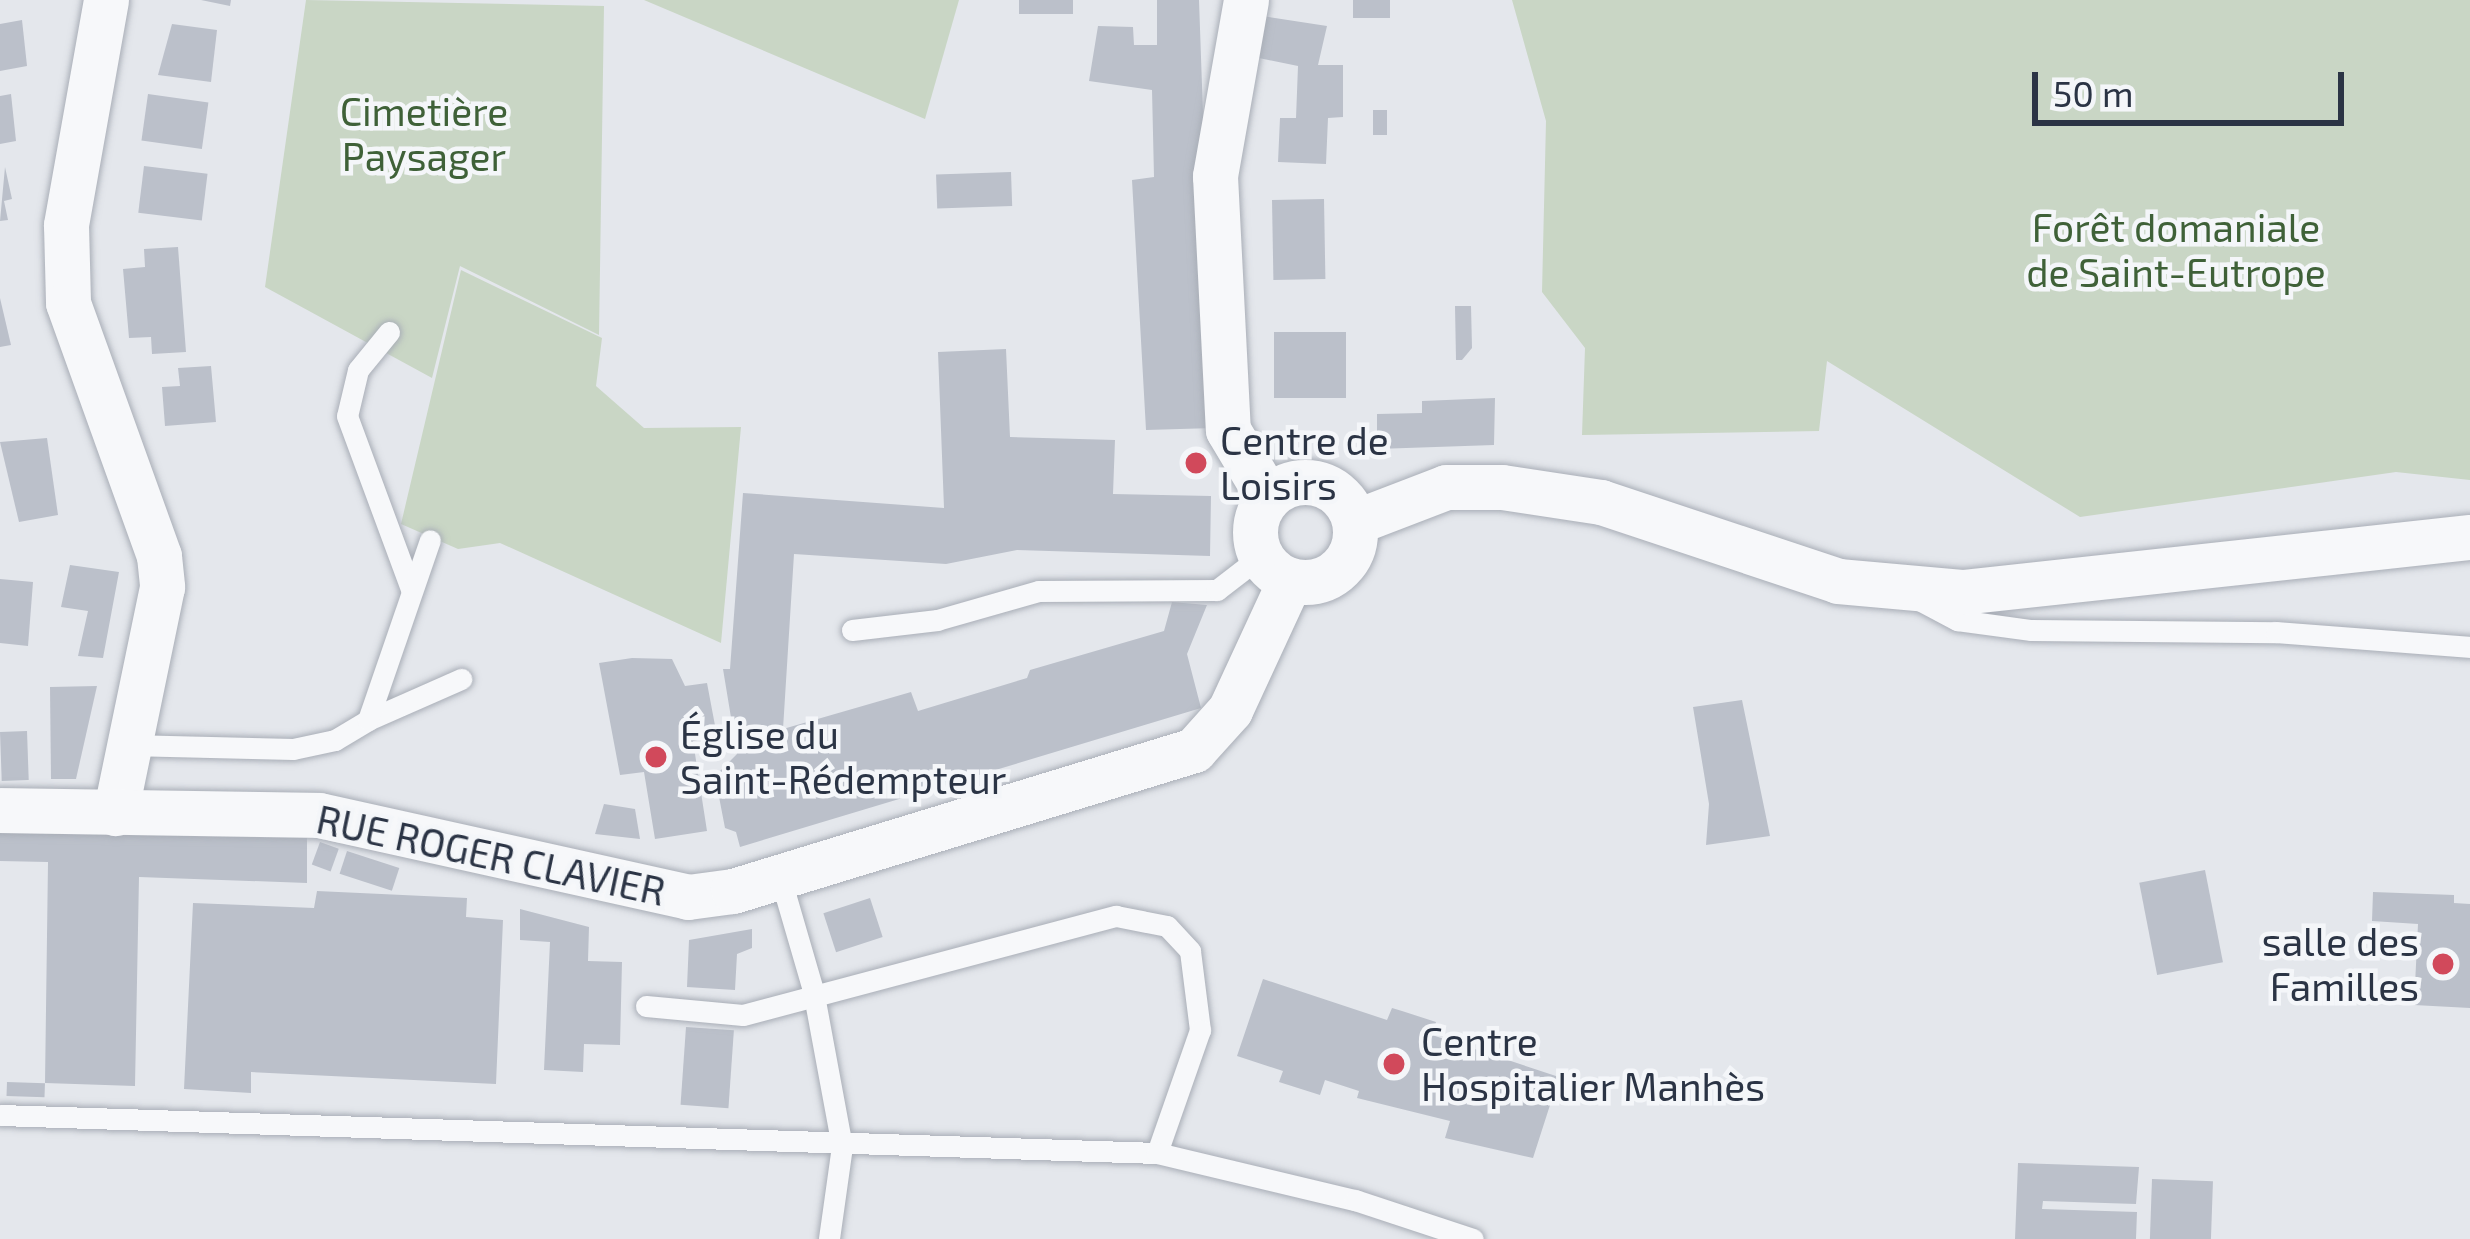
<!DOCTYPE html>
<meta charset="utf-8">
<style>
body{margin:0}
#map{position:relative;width:2470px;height:1239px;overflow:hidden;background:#e4e7ec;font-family:"Exo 2",sans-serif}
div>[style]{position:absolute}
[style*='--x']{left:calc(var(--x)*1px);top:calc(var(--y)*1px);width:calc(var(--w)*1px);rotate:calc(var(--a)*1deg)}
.green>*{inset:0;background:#c9d6c5}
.building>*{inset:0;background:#bbc0ca;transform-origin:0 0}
.roads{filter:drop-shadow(0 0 3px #a9aeb7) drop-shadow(0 0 3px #a9aeb7)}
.lane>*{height:21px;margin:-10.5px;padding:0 10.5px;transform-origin:10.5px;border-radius:10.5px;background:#f7f8fa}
.street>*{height:45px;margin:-22.5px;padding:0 22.5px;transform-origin:22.5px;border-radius:22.5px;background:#f7f8fa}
.street>.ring{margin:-22.5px;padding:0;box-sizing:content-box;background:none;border:45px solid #f7f8fa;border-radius:50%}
.dots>*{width:33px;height:33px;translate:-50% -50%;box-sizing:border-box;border:6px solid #f4f6f9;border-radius:50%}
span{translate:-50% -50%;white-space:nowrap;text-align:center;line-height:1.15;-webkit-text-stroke:9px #f4f6f9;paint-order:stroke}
.park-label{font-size:39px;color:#3f6138}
.poi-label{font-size:39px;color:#2b3445}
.left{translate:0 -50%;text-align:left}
.right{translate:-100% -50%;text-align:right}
.street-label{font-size:39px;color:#2b3445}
.scale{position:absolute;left:2032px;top:72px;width:312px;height:54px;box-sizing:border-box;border:6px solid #2b3445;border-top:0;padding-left:15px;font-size:36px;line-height:42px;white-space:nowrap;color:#2b3445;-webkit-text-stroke:9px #f4f6f9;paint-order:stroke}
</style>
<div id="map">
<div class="green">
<div style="clip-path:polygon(306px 0,604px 6px,599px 335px,460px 266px,432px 378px,265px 287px)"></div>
<div style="clip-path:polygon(644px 0,959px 0,925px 119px)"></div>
<div style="clip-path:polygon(1512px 0,2470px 0,2470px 480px,2396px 472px,2080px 517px,1827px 361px,1819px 431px,1582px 435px,1585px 348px,1542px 292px,1546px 121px)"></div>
<div style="clip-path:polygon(461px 270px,602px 338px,596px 386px,644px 428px,741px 427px,721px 643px,500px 543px,458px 549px,401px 524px)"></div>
</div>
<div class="building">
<div style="clip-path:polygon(201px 0,231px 0,230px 6px)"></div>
<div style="left:1019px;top:0;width:54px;height:14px"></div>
<div style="clip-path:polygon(1157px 0,1199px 0,1214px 428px,1146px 430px,1132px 180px,1154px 177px,1152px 90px,1089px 81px,1098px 26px,1133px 27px,1134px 45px,1157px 45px)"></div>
<div style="left:1353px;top:0;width:37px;height:18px"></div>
<div style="clip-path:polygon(1262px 16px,1327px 26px,1318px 65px,1343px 65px,1343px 117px,1328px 118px,1326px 164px,1278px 162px,1280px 118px,1296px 118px,1298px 66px,1254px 57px)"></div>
<div style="clip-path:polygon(22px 20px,27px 66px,0 71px,0 24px)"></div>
<div style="clip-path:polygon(172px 24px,217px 30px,211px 82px,158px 75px)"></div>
<div style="clip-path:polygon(11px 94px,16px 141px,0 144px,0 96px)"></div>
<div style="left:148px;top:94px;width:61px;height:47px;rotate:8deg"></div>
<div style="left:1373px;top:110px;width:14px;height:25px"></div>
<div style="left:144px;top:166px;width:64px;height:47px;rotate:7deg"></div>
<div style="clip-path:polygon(5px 167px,12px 199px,4px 201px,8px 220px,0 221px)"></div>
<div style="left:1011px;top:172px;width:34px;height:75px;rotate:88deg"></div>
<div style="left:1324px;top:199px;width:80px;height:52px;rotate:89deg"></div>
<div style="clip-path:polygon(178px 247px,186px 352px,152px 354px,151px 337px,129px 338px,123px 269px,145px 267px,144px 249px)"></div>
<div style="clip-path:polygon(0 298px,11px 345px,0 347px)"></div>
<div style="clip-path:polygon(1455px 306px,1471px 306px,1472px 348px,1462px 360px,1456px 360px)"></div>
<div style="left:1274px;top:332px;width:72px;height:66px"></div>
<div style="clip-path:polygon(1006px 349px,1010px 437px,1115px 440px,1113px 494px,1211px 496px,1210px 556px,1017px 550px,946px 564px,794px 554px,783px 729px,911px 692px,918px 711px,1027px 678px,1030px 670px,1164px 631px,1172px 602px,1207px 605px,1187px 654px,1201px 708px,740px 847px,736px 832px,725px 828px,715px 776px,737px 754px,723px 669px,730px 669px,743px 493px,944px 508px,938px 352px)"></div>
<div style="clip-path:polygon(211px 366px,216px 422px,165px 426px,162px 387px,180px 386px,178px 368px)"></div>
<div style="clip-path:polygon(1495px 398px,1494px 445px,1377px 449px,1377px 414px,1422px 413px,1422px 401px)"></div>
<div style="clip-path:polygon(47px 438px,58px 515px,19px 522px,0 442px)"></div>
<div style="clip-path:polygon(70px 565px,119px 572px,103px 658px,78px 656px,88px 611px,61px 607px)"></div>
<div style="clip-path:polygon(0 579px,33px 582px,28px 646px,0 643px)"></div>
<div style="clip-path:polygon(632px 658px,672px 659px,685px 686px,707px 683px,717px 736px,693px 741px,707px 831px,655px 839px,644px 772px,620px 775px,599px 663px)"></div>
<div style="clip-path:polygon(97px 686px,76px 779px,51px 779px,50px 687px)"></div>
<div style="clip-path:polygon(1742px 700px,1770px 836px,1706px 845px,1709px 804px,1693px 707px)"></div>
<div style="left:27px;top:731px;width:49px;height:27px;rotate:88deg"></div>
<div style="clip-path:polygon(604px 804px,635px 809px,640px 839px,595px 834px)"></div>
<div style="clip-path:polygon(0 833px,307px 838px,307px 883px,139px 877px,135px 1086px,45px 1083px,48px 862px,0 861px)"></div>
<div style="left:320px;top:842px;width:20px;height:24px;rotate:20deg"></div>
<div style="left:347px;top:851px;width:55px;height:24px;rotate:18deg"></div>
<div style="left:2205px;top:870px;width:94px;height:67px;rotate:79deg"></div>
<div style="clip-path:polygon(317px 891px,467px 898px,466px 917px,503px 920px,496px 1084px,251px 1072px,251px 1093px,184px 1089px,193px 903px,314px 908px)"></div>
<div style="clip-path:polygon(2373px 892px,2454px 895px,2454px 903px,2470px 904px,2470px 1008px,2414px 1005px,2418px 924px,2372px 921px)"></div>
<div style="left:870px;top:898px;width:41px;height:49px;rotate:72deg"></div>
<div style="clip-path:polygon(520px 909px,589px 927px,588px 961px,622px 962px,620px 1045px,584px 1044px,583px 1072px,544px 1070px,550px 942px,520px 940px)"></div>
<div style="clip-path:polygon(752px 929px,752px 948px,737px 954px,735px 990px,687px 987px,689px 940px)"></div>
<div style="clip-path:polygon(1263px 979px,1387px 1020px,1392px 1008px,1402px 1011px,1436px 1022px,1432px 1035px,1559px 1077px,1533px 1158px,1445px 1138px,1450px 1121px,1357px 1098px,1359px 1091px,1325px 1080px,1320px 1095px,1279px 1082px,1283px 1071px,1237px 1056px)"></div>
<div style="left:686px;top:1027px;width:48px;height:78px;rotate:4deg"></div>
<div style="left:7px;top:1082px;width:38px;height:14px;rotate:2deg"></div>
<div style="clip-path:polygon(2018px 1163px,2139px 1167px,2136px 1204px,2043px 1201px,2042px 1209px,2137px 1212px,2136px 1239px,2015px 1239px)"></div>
<div style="left:2152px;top:1179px;width:61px;height:60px;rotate:2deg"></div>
</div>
<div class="roads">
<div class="lane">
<div style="--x:389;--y:332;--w:49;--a:129.2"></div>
<div style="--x:358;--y:370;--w:47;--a:103.4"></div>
<div style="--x:347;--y:416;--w:184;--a:69.7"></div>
<div style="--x:1921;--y:601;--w:41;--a:27.8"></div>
<div style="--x:1957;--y:620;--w:75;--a:7.7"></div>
<div style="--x:2031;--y:630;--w:245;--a:0.5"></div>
<div style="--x:2276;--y:632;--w:195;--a:4.4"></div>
<div style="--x:852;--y:630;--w:86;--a:-6.7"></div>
<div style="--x:937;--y:620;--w:106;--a:-15.9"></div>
<div style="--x:1039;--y:591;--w:178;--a:-0.3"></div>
<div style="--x:1217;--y:590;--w:56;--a:-37.7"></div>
<div style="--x:368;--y:720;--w:102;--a:-23.8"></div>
<div style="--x:128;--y:745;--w:165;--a:1.4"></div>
<div style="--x:293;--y:749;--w:43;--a:-12.1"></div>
<div style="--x:335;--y:740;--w:39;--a:-31"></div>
<div style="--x:368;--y:720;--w:190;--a:-71"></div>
<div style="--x:781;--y:880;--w:115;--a:73.8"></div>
<div style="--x:813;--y:990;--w:159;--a:79.5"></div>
<div style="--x:842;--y:1146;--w:94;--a:98"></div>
<div style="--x:646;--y:1006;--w:97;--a:5.3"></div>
<div style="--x:743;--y:1015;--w:386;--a:-14.9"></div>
<div style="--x:1116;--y:916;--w:52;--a:11.1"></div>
<div style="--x:1167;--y:926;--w:34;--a:47"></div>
<div style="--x:1190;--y:951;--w:80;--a:82.8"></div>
<div style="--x:1200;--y:1030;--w:130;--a:109.3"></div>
<div style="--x:0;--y:1115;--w:1158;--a:1.88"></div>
<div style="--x:1157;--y:1153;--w:204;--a:13.4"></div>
<div style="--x:1355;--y:1200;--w:124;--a:18.3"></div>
</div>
<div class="street">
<div style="--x:106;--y:0;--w:229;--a:100.1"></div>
<div style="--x:66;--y:225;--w:78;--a:88.5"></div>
<div style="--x:68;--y:303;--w:269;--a:70.2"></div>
<div style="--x:159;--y:556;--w:31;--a:84"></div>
<div style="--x:162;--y:587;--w:231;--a:101.7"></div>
<div style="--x:1246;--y:0;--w:179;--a:100"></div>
<div style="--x:1215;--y:176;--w:254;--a:87.1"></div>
<div style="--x:1228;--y:430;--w:78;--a:59.2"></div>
<div class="ring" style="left:1255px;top:482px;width:55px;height:55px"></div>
<div style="--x:1355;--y:522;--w:97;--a:-21"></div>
<div style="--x:1446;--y:487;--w:56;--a:0"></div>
<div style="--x:1502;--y:487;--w:100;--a:8.6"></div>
<div style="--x:1601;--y:502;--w:250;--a:18.4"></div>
<div style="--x:1838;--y:581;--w:124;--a:5.1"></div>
<div style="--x:1962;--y:592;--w:511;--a:-6.18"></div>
<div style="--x:0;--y:810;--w:319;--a:0.9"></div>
<div style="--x:319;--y:815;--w:378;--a:12.5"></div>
<div style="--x:688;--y:897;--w:45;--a:-7.6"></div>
<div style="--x:733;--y:891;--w:482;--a:-17"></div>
<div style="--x:1194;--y:750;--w:54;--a:-48"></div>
<div style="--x:1230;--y:710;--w:143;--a:-65.2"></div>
</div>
</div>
<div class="dots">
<div style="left:1196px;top:463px;background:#d1495b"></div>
<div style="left:656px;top:757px;background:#d1495b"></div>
<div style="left:2443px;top:964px;background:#d1495b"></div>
<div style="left:1394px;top:1064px;background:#d1495b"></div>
</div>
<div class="park-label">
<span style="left:424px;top:134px">Cimetière<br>Paysager</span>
<span style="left:2176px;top:250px">Forêt domaniale<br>de Saint-Eutrope</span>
</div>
<div class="poi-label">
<span class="left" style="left:1220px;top:463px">Centre de<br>Loisirs</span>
<span class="left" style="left:680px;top:757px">Église du<br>Saint-Rédempteur</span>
<span class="right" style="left:2419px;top:964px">salle des<br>Familles</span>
<span class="left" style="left:1421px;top:1064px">Centre<br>Hospitalier Manhès</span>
</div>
<div class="street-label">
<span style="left:491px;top:855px;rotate:12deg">RUE ROGER CLAVIER</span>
</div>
<div class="scale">50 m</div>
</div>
